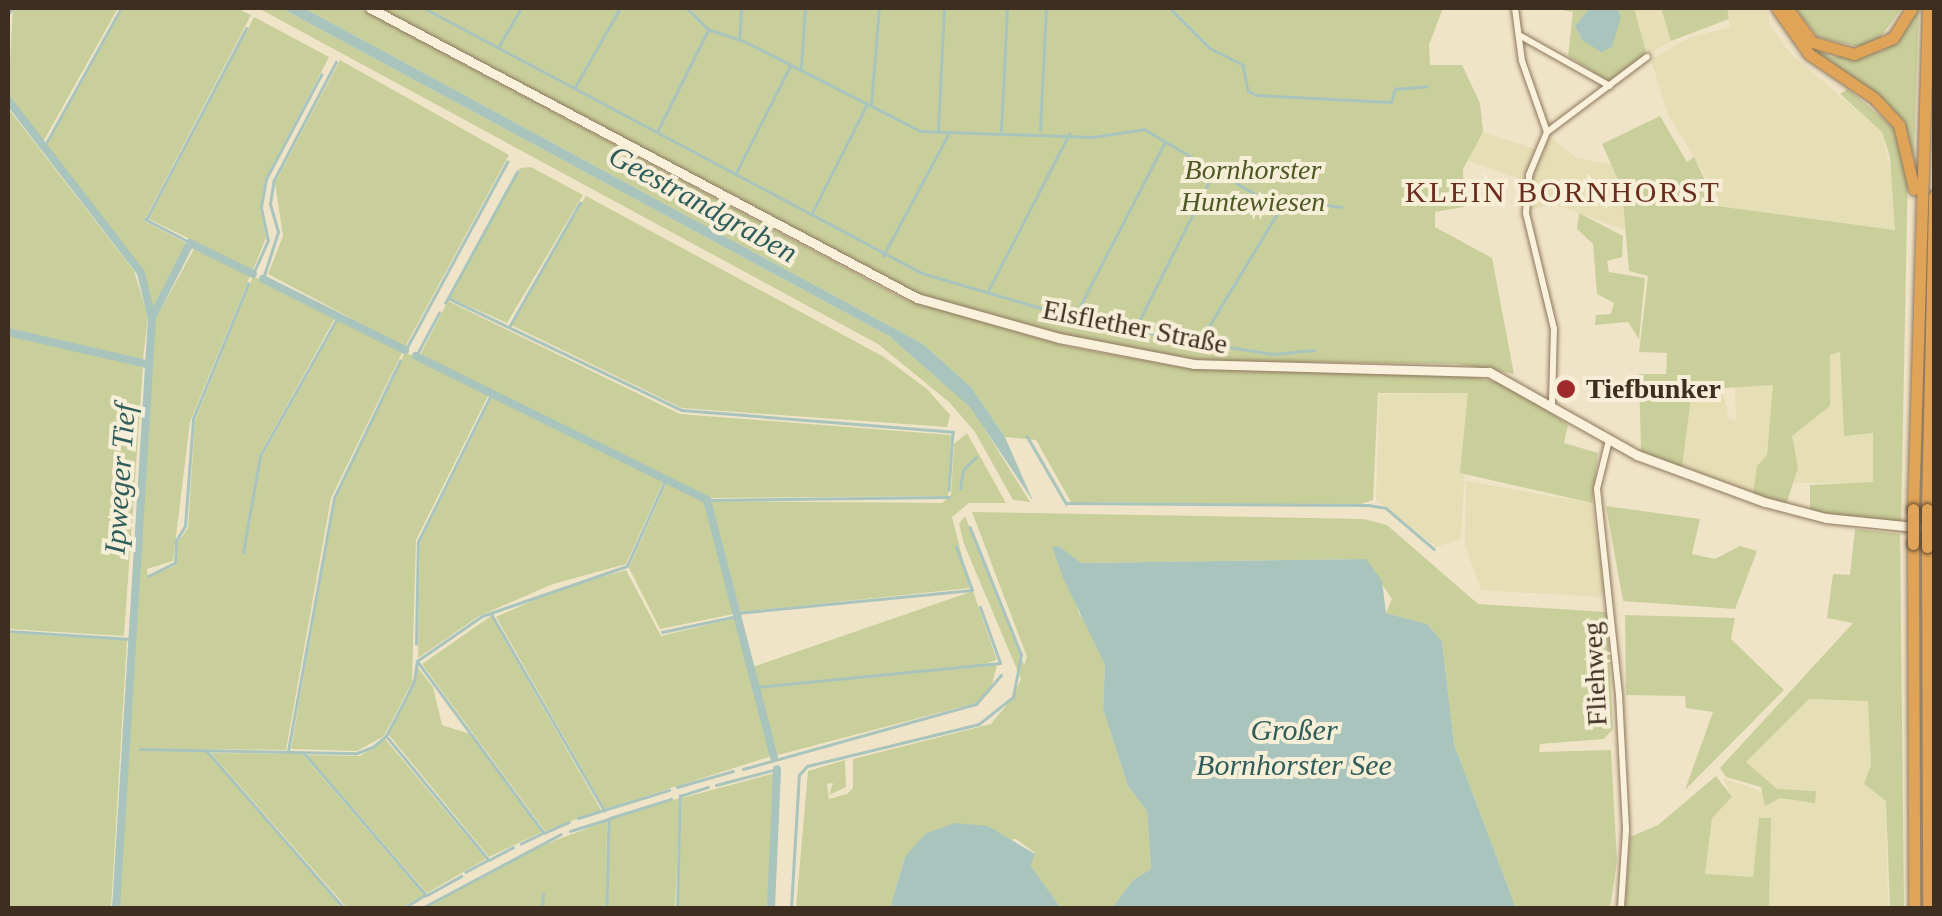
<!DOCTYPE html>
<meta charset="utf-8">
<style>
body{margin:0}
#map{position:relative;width:1942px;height:916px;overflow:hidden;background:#f0e4c8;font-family:Georgia,serif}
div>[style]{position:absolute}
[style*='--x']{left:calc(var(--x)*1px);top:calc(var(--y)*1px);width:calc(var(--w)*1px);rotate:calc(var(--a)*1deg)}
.farmland>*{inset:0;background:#e6deb5}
.green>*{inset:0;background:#c9cf9b;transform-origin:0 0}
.water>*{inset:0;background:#a9c4bc}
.stream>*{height:2.5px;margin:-1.25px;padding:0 1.25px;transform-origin:1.25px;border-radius:1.25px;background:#a9c4bc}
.canal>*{height:8px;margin:-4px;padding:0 4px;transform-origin:4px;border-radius:4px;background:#a9c4bc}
.roads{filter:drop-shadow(0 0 2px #8d765c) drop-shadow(0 0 2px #8d765c)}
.minor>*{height:6px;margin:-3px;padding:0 3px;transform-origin:3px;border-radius:3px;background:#faf1dc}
.secondary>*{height:9px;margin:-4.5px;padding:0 4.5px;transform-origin:4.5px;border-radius:4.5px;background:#faf1dc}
.motorway>*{height:11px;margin:-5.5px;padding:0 5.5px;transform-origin:5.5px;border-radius:5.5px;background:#e0a458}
.bridges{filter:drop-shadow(0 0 2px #5b4430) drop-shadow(0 0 2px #5b4430)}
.motorway-bridge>*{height:11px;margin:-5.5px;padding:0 5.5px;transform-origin:5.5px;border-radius:5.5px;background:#e0a458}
.dots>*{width:28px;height:28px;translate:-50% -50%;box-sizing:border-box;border:5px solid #f7eed8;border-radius:50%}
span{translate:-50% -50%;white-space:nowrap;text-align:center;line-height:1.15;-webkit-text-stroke:8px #f7eed8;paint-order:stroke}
.park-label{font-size:28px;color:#4d5a26;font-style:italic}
.street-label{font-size:28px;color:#3d2e20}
.poi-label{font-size:28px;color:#3d2e20;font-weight:700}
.left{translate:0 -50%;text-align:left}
.neighbourhood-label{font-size:30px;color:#6b2e1e;letter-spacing:2.5px}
.water-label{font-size:30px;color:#2f5d5a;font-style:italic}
.frame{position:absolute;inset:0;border:10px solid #3d2e20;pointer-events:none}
</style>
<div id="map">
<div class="farmland">
<div style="clip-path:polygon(1634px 8px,1661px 8px,1671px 41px,1647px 55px)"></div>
<div style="clip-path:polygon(1727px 8px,1767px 8px,1770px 26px,1791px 54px,1882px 132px,1897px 197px,1896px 230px,1717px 206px,1717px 195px,1667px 113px,1651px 59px,1689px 38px,1730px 27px)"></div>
<div style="clip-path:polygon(1483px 132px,1535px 149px,1523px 180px,1466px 160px)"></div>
<div style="clip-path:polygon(1549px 136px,1577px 158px,1614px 165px,1630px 232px,1556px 205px,1530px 209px,1531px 183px)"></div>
<div style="clip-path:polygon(1840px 352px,1844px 435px,1874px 432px,1873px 483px,1794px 483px,1792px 436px,1830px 406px,1830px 355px)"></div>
<div style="clip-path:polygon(1774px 385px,1767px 455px,1757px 466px,1753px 494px,1682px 468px,1692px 390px,1722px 386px,1729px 419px,1736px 420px,1735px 387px)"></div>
<div style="clip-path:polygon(1469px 393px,1461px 539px,1436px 547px,1376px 500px,1379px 394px)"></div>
<div style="clip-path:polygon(1466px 481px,1592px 503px,1605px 591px,1600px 597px,1481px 590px,1465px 545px)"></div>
<div style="clip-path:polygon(1809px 699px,1868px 701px,1871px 765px,1864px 784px,1886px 801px,1888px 908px,1769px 908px,1770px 818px,1759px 818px,1753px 877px,1705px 875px,1712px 818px,1732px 797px,1723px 778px,1780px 798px,1816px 791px,1777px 789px,1745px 762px)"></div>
</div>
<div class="green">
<div style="clip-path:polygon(13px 8px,118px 8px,43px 142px,8px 97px)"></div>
<div style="clip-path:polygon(123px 8px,237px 8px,251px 15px,144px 221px,186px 243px,155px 312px,141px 270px,46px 147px)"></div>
<div style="clip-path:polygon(258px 8px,281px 8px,889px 336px,971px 407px,1030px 502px,1013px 500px,975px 432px,949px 402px,878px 344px)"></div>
<div style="clip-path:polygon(304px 8px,359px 8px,904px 299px,1070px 347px,1186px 368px,1456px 374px,1509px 384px,1568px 425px,1564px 443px,1598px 453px,1592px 503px,1460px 473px,1468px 393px,1378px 393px,1373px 500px,1358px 505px,1071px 502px,1036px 440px,1005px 437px,971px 387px,923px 344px)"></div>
<div style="clip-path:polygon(380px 8px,1443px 8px,1429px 45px,1430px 65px,1462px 65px,1480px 103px,1483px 132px,1463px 169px,1464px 207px,1435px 212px,1435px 227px,1492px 258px,1514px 374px,1457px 364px,1206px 361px,1080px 339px,912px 292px)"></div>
<div style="clip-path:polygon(1551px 8px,1590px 8px,1575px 26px,1582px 40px,1611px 35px,1620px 16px,1616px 8px,1634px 8px,1647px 55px,1610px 82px,1568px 56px,1573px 12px)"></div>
<div style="clip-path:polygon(1661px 8px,1727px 8px,1729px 19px,1671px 41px)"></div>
<div style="clip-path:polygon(1795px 8px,1902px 8px,1879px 39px,1860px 47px,1818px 37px)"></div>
<div style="clip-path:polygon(1914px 8px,1919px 8px,1914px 155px,1896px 115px,1803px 42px,1831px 57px,1882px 51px,1900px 37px)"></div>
<div style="clip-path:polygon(254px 17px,329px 57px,265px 180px,260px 208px,266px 238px,253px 270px,149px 219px)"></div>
<div style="clip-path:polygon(340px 60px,509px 155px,405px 347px,268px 274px,283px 236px,275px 183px)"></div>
<div style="clip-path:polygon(1848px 89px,1893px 127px,1908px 166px,1901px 523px,1810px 511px,1810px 485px,1873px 482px,1873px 433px,1844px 436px,1840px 352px,1830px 355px,1830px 406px,1792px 436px,1798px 468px,1786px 505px,1753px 494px,1757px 466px,1767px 455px,1773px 385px,1692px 390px,1682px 468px,1641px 452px,1639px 374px,1666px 374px,1667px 353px,1639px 352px,1648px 276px,1629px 271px,1622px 189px,1602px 144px,1660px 116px,1687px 162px,1694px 157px,1717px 206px,1895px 230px,1890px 157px,1882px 132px,1840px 94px)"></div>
<div style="clip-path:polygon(8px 108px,134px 271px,148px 316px,143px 360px,8px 328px)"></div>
<div style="clip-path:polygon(531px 167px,583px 195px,507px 323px,450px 298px,520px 168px)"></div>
<div style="clip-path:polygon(586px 196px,884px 357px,927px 389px,950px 415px,947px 427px,682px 408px,511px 325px)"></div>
<div style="clip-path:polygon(1579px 213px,1623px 236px,1622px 257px,1607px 261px,1609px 272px,1645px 278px,1639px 339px,1628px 322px,1595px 325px,1596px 315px,1611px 314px,1614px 303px,1597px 294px,1593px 244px,1577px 229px)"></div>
<div style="clip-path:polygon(195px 247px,251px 274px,190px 422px,173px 561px,147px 569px,148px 577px,177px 565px,178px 542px,188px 528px,195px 421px,253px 276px,335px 318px,259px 456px,242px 556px,261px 459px,339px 319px,403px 351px,331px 498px,286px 750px,204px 749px,342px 908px,118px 908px,154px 322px)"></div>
<div style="clip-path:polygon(448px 301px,680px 414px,951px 435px,948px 496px,710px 498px,420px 355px)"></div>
<div style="clip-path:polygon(8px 335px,143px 366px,124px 636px,8px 629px)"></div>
<div style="clip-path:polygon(405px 352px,489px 394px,416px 540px,412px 682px,384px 736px,357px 751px,291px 749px,335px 499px)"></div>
<div style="clip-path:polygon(493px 396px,664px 480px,626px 564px,553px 584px,479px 616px,418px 658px,420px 543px)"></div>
<div style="clip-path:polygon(967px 433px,1006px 503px,969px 503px,952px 517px,970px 588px,740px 612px,711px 501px,942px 503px,951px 495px,954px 444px)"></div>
<div style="clip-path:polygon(667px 482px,705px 501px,734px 614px,660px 629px,629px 568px)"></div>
<div style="clip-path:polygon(1606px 506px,1700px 519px,1692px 554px,1715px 559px,1740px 546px,1757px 551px,1735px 609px,1623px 601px)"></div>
<div style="clip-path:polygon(972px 512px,1364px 519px,1387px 525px,1478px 604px,1607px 612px,1613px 729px,1604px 739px,1540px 744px,1539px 752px,1611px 750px,1617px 861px,1610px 908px,1516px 908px,1454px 744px,1442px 641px,1427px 624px,1386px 613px,1392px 599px,1365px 559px,1080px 563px,1059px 546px,1079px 614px,1094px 630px,1105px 665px,1103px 709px,1128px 786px,1147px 811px,1151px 869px,1133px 880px,1112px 908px,1061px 908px,1031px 866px,1035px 853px,1016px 839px,905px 857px,890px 908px,796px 908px,808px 771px,845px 760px,846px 787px,829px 795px,833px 783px,827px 784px,829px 799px,847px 794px,853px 788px,853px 759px,991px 724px,1013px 697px,1021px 679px,964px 544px,959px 524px,965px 516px,1024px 665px,1027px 657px)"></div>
<div style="clip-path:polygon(1855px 529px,1900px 534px,1904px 908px,1890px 908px,1886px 801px,1864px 784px,1871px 765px,1868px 701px,1809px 699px,1746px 762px,1777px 789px,1816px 791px,1815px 803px,1780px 798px,1765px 806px,1761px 787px,1726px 777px,1720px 768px,1853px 623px,1827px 618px,1833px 574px,1850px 575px)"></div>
<div style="clip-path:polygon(626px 570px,661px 636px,736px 618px,772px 756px,605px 809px,496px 617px,559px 589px)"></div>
<div style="left:973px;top:591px;width:73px;height:234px;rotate:71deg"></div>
<div style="clip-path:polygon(1625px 615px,1735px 618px,1731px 639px,1784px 690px,1685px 790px,1713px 712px,1686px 708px,1685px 696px,1626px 695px)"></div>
<div style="clip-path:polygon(491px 616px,601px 810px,545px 831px,422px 664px)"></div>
<div style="clip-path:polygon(8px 633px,127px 640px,111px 908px,8px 908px)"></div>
<div style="clip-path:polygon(997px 665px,990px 692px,976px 703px,778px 755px,758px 688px)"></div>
<div style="clip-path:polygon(418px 668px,433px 687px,442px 725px,473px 735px,542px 832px,489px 857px,389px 735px)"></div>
<div style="clip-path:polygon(385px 739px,486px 859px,427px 893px,307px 755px,360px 756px)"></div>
<div style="clip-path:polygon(211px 753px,302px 754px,424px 895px,402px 908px,347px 908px)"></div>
<div style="clip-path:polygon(775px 773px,769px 908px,678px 908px,682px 798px)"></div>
<div style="clip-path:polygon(1716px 776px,1732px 797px,1712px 818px,1705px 874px,1753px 877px,1759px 818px,1771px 818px,1769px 908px,1625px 908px,1630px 837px,1658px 825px)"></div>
<div style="clip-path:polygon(680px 798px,675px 908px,608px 908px,609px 820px)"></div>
<div style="clip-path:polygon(607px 821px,606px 908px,424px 908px,532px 849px)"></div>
</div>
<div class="water">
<div style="clip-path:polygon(281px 8px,304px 8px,923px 344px,971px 387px,1005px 437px,1033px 501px,970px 407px,889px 336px)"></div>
<div style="clip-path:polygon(1590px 8px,1616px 8px,1621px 16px,1612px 47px,1601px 52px,1582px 40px,1575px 26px)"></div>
<div style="clip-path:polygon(1059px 546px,1081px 563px,1366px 559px,1382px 581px,1386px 613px,1427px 624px,1442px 641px,1454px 744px,1516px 908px,1112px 908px,1133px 880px,1151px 869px,1147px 811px,1128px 786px,1103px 709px,1105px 665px,1064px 580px,1052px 547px)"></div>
<div style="clip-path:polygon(955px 823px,988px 826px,1035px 854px,1031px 866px,1061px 908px,890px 908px,905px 857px,925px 834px)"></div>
</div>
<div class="stream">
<div style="--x:424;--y:8;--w:564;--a:28.02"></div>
<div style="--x:922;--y:273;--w:152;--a:16.4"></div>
<div style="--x:1068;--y:316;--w:112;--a:11.8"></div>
<div style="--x:1178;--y:339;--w:97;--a:8.9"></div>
<div style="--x:1274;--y:354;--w:40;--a:-5.7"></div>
<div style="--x:687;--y:8;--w:30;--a:45"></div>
<div style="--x:708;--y:29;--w:40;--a:18.9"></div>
<div style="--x:746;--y:42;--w:196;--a:27"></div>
<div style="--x:921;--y:131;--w:171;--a:2"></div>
<div style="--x:1092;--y:137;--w:53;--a:-8.7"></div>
<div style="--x:1144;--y:129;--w:151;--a:30.3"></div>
<div style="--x:1274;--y:205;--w:21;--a:-11"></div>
<div style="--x:1295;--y:201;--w:47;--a:7.3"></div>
<div style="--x:1170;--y:8;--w:57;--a:45"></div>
<div style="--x:1210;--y:48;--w:37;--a:27"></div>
<div style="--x:1243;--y:65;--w:26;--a:79"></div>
<div style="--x:1248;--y:91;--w:10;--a:24"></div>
<div style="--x:1257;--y:95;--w:134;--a:3"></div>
<div style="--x:1391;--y:102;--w:14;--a:-73"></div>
<div style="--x:1395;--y:89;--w:32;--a:-5"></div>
<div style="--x:8;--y:15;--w:8;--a:-60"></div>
<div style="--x:739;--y:39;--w:31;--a:-86"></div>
<div style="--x:499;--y:46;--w:44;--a:-59.9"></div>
<div style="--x:801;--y:68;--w:60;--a:-86.2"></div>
<div style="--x:575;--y:87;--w:91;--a:-60.3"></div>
<div style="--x:871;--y:105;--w:97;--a:-85.3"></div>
<div style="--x:938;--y:130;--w:122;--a:-87.2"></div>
<div style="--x:1040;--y:130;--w:122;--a:-87.2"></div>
<div style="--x:1001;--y:131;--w:123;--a:-87.2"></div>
<div style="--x:657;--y:132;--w:112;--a:-63.4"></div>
<div style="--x:44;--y:147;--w:159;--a:-61"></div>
<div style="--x:735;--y:175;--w:122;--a:-63.2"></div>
<div style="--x:811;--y:215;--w:122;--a:-63.2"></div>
<div style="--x:190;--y:243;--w:50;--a:-152.4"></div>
<div style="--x:146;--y:220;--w:216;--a:-62.4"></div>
<div style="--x:883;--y:256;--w:137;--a:-61.8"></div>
<div style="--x:253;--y:274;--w:36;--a:-66"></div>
<div style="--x:268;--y:241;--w:35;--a:-102"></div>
<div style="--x:261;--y:207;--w:28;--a:-80"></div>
<div style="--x:266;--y:179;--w:118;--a:-62.1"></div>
<div style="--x:263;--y:279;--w:49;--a:-72.3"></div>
<div style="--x:278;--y:232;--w:29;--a:-106"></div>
<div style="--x:270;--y:204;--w:24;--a:-81"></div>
<div style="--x:274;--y:180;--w:133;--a:-62.3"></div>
<div style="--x:988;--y:291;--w:177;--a:-62.7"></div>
<div style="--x:448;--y:298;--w:144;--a:-61.3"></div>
<div style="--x:445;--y:303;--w:6;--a:-59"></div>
<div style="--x:448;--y:298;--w:259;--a:25.6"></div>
<div style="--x:682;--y:410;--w:272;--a:4.6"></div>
<div style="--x:953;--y:432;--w:58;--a:93.9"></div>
<div style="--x:1075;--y:316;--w:196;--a:-62.7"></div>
<div style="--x:509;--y:327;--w:143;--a:-60.2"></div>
<div style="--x:1136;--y:327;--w:171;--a:-63.3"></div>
<div style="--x:1200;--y:341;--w:157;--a:-58.8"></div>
<div style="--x:405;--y:351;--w:215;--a:-61.6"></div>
<div style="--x:416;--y:356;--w:49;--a:-61.9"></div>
<div style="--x:1027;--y:436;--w:78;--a:59.8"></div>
<div style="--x:1066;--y:503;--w:302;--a:0.4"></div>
<div style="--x:1368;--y:505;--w:18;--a:9"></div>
<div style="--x:1386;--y:508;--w:63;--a:40.5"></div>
<div style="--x:960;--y:489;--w:19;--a:-81"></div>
<div style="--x:963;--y:470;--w:18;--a:-45"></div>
<div style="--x:707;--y:500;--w:242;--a:-0.7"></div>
<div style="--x:243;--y:553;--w:98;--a:-80.1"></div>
<div style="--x:260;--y:456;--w:159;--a:-60.7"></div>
<div style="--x:148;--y:576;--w:30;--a:-26"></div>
<div style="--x:175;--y:563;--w:22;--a:-87"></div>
<div style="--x:176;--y:541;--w:17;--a:-59"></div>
<div style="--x:185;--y:526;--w:107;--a:-85.7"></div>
<div style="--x:193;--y:419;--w:146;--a:-67.8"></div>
<div style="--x:737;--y:613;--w:236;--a:-5.6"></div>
<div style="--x:972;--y:590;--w:46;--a:-110.4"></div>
<div style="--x:492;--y:615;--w:225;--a:60.1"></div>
<div style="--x:604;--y:810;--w:68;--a:-17.1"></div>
<div style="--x:8;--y:631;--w:123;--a:3.7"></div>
<div style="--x:662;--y:632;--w:78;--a:-11.9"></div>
<div style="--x:416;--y:644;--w:102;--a:-88.9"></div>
<div style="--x:418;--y:542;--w:166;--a:-63.6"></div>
<div style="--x:418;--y:662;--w:212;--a:53.6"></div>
<div style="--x:544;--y:833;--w:25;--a:154"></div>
<div style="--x:756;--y:687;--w:245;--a:-5.6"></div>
<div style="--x:1000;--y:663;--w:59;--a:-109.7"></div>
<div style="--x:388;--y:738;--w:158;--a:50.4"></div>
<div style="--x:489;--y:860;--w:26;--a:152"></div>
<div style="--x:140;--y:749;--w:217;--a:1.1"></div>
<div style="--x:357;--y:753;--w:17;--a:-21"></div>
<div style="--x:373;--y:747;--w:17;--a:-40"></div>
<div style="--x:386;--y:736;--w:61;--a:-62.6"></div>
<div style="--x:414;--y:682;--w:21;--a:-82"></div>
<div style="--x:417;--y:661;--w:79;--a:-34.7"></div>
<div style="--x:482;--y:616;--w:153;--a:-19"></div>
<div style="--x:627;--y:566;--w:95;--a:-65.9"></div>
<div style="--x:207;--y:751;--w:208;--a:48.9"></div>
<div style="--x:288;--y:751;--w:257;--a:-79.7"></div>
<div style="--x:334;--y:498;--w:152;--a:-64.3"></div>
<div style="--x:304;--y:753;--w:187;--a:49.3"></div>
<div style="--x:426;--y:895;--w:25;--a:148"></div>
<div style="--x:743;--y:769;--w:242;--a:-15.6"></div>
<div style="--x:976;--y:704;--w:38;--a:-49"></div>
<div style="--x:716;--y:785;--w:63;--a:-14.7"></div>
<div style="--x:677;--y:787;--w:58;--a:-15.9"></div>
<div style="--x:578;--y:818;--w:27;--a:-17"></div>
<div style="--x:610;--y:818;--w:64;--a:-17.3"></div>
<div style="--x:570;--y:831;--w:41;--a:-17.1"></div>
<div style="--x:609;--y:819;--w:89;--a:91.3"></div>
<div style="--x:544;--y:833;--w:27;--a:-24"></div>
<div style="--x:489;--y:860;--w:27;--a:-28"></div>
<div style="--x:427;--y:895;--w:39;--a:-29"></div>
<div style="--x:422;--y:908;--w:157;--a:-28"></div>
<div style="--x:542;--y:908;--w:14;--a:-86"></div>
<div style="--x:677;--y:908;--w:112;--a:-88.5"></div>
<div style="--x:680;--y:796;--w:29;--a:-18"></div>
<div style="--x:791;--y:908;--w:133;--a:-86.6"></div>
<div style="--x:799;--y:775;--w:12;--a:-48"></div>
<div style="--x:807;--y:766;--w:177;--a:-13.7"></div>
<div style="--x:979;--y:724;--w:43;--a:-38.5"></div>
<div style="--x:1013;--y:697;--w:43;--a:-79.2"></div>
<div style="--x:1021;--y:655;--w:137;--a:-111.9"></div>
</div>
<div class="canal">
<div style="--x:8;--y:100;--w:218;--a:52.4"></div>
<div style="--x:141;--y:273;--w:46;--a:76.3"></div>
<div style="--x:152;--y:318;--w:591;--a:93.49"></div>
<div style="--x:263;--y:279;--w:159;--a:26.6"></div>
<div style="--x:152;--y:318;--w:84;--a:-63.1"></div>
<div style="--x:190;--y:243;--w:70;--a:26.2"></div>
<div style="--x:8;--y:332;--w:143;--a:13"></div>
<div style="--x:416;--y:356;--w:325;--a:26.3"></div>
<div style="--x:707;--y:500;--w:266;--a:75.4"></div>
<div style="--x:771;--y:908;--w:139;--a:-87.5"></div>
</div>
<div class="roads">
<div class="minor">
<div style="--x:1515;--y:8;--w:53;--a:82.5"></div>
<div style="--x:1522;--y:61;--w:75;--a:70.6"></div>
<div style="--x:1519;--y:35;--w:104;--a:29.3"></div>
<div style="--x:1552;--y:403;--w:74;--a:-88.5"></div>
<div style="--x:1554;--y:329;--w:119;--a:-103.6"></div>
<div style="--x:1526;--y:213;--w:38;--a:-85"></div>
<div style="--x:1529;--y:175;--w:47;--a:-67.3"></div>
<div style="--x:1547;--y:132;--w:125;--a:-36.9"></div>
<div style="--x:1609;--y:440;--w:50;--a:103.8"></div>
<div style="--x:1597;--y:489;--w:207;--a:83.9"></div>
<div style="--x:1619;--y:695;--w:135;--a:87"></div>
<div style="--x:1626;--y:830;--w:78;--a:93.7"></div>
</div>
<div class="secondary">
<div style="--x:370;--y:8;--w:619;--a:27.93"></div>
<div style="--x:917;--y:298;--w:148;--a:15.7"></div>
<div style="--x:1059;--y:338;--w:137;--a:10.9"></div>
<div style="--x:1194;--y:364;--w:295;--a:1.6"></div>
<div style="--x:1489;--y:372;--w:170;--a:29.3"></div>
<div style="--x:1637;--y:455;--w:136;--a:20.2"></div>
<div style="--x:1765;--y:502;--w:63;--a:14.7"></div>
<div style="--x:1826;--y:518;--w:109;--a:5.8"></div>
</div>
<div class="motorway">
<div style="--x:1777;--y:8;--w:56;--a:55.2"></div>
<div style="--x:1809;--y:54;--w:78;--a:34.1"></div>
<div style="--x:1874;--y:98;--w:37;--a:47"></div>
<div style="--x:1899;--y:125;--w:66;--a:76.8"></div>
<div style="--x:1787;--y:8;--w:42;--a:53.7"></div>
<div style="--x:1812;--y:42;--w:44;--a:15.9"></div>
<div style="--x:1854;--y:54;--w:42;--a:-22.3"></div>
<div style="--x:1893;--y:38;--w:36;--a:-58"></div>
<div style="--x:1913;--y:509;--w:501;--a:-88.29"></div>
<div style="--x:1927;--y:509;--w:313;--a:-88.7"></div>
<div style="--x:1913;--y:544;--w:364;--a:89.8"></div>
<div style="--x:1927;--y:547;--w:361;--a:89.8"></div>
</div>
</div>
<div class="bridges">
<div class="motorway-bridge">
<div style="--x:1913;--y:544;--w:35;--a:-90"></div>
<div style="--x:1927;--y:547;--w:38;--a:-90"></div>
</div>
</div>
<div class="dots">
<div style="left:1566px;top:389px;background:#9e2a2b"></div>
</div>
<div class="park-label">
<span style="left:1253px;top:186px">Bornhorster<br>Huntewiesen</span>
</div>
<div class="street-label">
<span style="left:1135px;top:327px;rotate:11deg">Elsflether Straße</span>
<span style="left:1595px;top:674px;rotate:-93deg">Fliehweg</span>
</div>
<div class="poi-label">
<span class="left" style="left:1586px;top:389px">Tiefbunker</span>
</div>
<div class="neighbourhood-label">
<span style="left:1563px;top:192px">KLEIN BORNHORST</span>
</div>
<div class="water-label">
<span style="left:703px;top:204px;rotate:29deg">Geestrandgraben</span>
<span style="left:120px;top:479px;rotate:-86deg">Ipweger Tief</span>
<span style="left:1294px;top:747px">Großer<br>Bornhorster See</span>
</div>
<div class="frame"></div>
</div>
